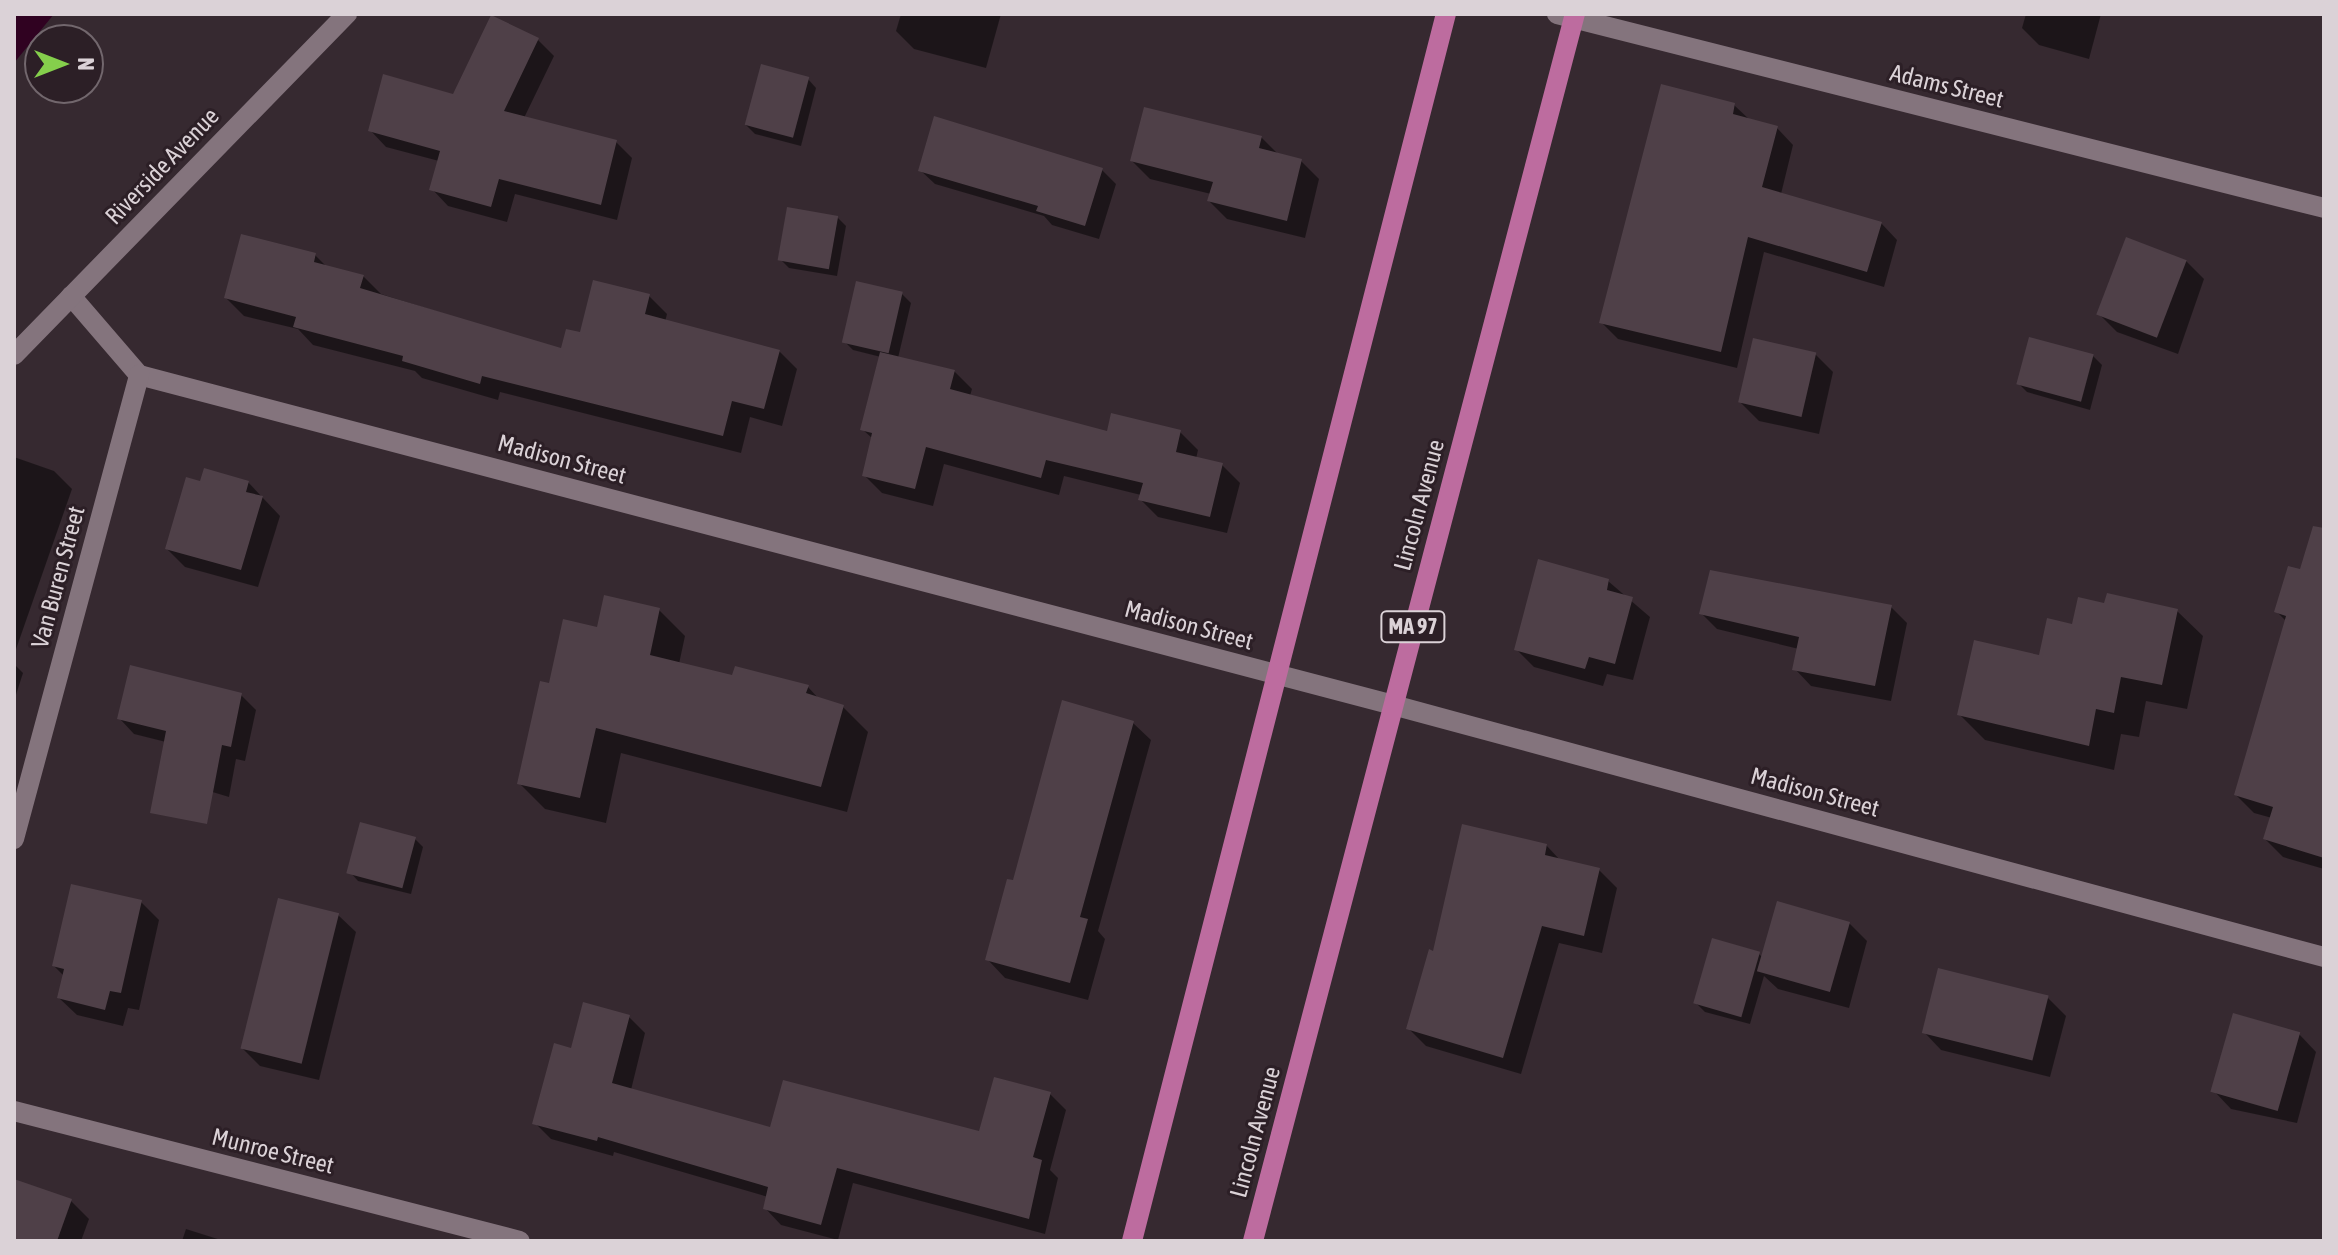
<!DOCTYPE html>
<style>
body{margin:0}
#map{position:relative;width:2338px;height:1255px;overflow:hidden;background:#362930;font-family:"Asap Condensed",sans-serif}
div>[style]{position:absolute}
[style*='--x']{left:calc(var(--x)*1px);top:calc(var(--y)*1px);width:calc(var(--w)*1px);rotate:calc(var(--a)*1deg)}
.water>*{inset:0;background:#300221}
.shadow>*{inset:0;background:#0007}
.building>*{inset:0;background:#4f4048;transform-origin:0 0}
.minor>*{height:20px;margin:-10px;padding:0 10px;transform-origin:10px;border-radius:10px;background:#84747d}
.primary>*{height:20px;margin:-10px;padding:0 10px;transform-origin:10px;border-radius:10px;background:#bd6c9f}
span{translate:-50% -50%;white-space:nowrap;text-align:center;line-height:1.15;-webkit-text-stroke:6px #2c1f26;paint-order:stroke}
.shield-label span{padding:2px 6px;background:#2c1f26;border:2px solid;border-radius:6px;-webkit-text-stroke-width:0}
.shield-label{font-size:22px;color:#dbd2d7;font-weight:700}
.street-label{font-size:24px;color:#dbd2d7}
.frame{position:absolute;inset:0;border:16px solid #dbd2d7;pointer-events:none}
.north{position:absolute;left:24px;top:24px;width:80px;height:80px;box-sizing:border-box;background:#2c1f26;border:2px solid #72676d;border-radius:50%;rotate:90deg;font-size:22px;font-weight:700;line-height:32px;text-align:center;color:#dbd2d7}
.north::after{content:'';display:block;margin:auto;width:28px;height:36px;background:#85cf4c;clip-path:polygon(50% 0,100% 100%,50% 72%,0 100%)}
</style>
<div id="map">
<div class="water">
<div style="clip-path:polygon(14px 14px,54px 14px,14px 63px)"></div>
</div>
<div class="shadow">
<div style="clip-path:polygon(901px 14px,1001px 14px,986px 68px,914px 49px,896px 31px)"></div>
<div style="clip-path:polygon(2026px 14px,2101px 14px,2089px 59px,2039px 45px,2022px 28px)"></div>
<div style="clip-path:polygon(538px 40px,554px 56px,524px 118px,616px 142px,632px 158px,617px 220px,515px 194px,507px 222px,448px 206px,432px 189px,439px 161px,386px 147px,370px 130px,454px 97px)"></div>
<div style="clip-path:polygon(808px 79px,816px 88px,801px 146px,755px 134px,746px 125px)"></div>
<div style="clip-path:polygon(1734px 105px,1751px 121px,1777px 128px,1793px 145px,1781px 194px,1881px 223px,1897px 240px,1884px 287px,1764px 252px,1737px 368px,1618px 339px,1601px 322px)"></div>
<div style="clip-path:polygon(1261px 137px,1279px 155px,1301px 161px,1319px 179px,1305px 238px,1227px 219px,1209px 201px,1211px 194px,1150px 179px,1132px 161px)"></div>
<div style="clip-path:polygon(920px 170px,1102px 170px,1116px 184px,1099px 239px,1052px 225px,1044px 216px,935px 184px)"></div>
<div style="clip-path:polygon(837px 217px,846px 226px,837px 276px,789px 268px,780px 259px)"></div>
<div style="clip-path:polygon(315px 255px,327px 267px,363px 276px,381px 294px,563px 351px,582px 335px,649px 296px,667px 314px,665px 322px,779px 351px,797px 369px,782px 426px,750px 417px,741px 453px,500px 392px,498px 400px,422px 378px,415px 371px,313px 345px,298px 329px,244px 316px,226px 298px)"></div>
<div style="clip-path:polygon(2186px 261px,2204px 279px,2178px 354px,2117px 332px,2099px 314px)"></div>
<div style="clip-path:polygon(902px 294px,911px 303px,898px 358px,954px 371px,972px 389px,970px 396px,1109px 433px,1180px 432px,1198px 450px,1196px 459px,1222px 465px,1240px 483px,1227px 533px,1158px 517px,1140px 499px,1141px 495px,1064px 476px,1059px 495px,944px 464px,933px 506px,882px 493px,864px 475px,873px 439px,862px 429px,881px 357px,853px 350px,844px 341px)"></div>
<div style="clip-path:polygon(1815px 354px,1833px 372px,1819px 434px,1759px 421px,1741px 403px)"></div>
<div style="clip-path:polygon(2093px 356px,2102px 365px,2090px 410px,2027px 392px,2018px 383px)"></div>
<div style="clip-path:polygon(14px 457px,54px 471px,72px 489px,14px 655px)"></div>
<div style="clip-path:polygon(248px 482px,280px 516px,258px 587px,185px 567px,167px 549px,202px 484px)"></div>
<div style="clip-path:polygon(2324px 579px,2324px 869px,2283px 857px,2265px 839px,2272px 818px,2254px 813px,2236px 795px,2286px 621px,2276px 611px)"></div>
<div style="clip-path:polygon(1608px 581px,1650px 617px,1633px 680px,1607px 674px,1603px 686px,1534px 667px,1516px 649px)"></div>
<div style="clip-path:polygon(2106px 606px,2177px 611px,2203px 636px,2187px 709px,2146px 701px,2139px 737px,2121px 734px,2114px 770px,1985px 740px,1959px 714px)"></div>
<div style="clip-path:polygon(1891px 607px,1907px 623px,1891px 701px,1811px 686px,1795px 669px,1799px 649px,1717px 629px,1701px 613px)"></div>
<div style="clip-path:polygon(659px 610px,685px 636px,679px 664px,734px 678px,808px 687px,820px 700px,842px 706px,868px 732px,847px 812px,621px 753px,606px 823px,545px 809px,519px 783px,550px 685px,598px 629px)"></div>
<div style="clip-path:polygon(14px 664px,23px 673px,14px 701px)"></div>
<div style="clip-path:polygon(241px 695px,256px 710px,245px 761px,236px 759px,229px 797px,176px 781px,166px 742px,134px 734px,120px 719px)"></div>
<div style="clip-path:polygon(1133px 723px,1151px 740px,1098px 931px,1105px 939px,1088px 1000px,1005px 978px,988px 960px,1014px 883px)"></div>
<div style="clip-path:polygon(415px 839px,423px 847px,411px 894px,358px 881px,350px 872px)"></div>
<div style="clip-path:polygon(1546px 845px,1561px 861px,1599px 870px,1617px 888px,1602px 953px,1559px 943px,1521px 1074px,1426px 1046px,1408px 1028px,1435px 953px)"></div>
<div style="clip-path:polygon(141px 902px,159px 920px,139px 1010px,128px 1008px,123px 1026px,77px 1015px,59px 998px,64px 976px,54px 966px)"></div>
<div style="clip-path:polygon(338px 915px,356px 932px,319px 1080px,260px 1066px,242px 1048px)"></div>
<div style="clip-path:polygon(1849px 923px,1867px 941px,1849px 1008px,1778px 989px,1764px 976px,1750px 1024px,1705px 1012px,1696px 1003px,1759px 954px,1763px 958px)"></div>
<div style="clip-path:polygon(2048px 998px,2066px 1016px,2050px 1077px,1941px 1050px,1924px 1032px)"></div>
<div style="clip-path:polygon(629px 1017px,645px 1033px,631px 1090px,772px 1130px,980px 1134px,1050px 1094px,1066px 1110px,1050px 1170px,1058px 1178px,1045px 1234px,853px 1183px,838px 1240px,781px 1225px,765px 1208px,768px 1197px,614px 1152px,613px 1156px,551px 1139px,535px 1123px,573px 1050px)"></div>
<div style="clip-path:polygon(2299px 1034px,2316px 1052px,2297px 1123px,2231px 1109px,2214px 1091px)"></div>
<div style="clip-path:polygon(14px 1181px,71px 1201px,89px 1219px,81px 1241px,14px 1241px)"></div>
<div style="clip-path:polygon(186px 1229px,224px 1241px,182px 1241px)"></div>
</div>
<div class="building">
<div style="clip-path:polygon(491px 15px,539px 38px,504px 111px,617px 140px,601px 205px,499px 179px,491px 207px,429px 190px,440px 151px,368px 131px,383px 74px,453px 94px)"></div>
<div style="left:761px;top:64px;width:50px;height:63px;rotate:15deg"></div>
<div style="clip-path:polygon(1661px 84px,1735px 103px,1733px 114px,1778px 126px,1762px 187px,1882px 222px,1867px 272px,1748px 237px,1721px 352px,1599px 323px)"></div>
<div style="clip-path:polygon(1144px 107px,1262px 136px,1259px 148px,1302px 159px,1287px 221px,1207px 201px,1213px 182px,1130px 161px)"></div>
<div style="clip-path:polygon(934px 116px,1103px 168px,1085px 226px,1036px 211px,1038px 206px,918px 171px)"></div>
<div style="left:787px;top:207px;width:52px;height:54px;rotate:10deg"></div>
<div style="clip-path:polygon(241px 234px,316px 253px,314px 262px,364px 275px,360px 288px,561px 348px,566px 329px,580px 332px,593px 280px,650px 294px,645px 314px,780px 350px,764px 409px,732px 401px,723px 436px,482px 376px,480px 384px,402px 361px,403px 356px,293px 327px,296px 317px,224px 298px)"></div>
<div style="left:2126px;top:237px;width:65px;height:83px;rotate:21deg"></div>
<div style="left:856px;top:281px;width:48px;height:63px;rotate:13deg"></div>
<div style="left:2029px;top:337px;width:67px;height:49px;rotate:15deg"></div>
<div style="left:1753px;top:338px;width:65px;height:66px;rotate:13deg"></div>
<div style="clip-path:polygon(880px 352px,955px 370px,950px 389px,1107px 431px,1111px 413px,1181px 430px,1176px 452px,1223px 463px,1210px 517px,1138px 500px,1143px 483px,1046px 460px,1041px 478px,926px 447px,915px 489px,862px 476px,872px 433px,860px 430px)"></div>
<div style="clip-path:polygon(204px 468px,249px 481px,246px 492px,263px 496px,241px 570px,165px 549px,186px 477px,200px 481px)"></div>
<div style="clip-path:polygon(2313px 526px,2324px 528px,2324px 858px,2263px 839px,2273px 807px,2234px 795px,2286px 616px,2274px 612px,2288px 566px,2300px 569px)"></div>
<div style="clip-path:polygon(1538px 559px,1609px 579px,1607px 590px,1633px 597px,1615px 664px,1589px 657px,1585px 669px,1514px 650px)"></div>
<div style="clip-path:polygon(1710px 570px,1892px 605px,1875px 686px,1792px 670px,1799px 637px,1699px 614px)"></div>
<div style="clip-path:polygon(2107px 593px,2178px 609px,2162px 685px,2121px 677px,2114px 713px,2096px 709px,2089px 746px,1957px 715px,1974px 640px,2039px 655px,2047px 618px,2072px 624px,2078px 597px,2104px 603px)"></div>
<div style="clip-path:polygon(604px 595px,660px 608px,650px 655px,732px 675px,735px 666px,809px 685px,806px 693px,844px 705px,821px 787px,596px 728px,580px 798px,517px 784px,540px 681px,549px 683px,563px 619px,597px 627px)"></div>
<div style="clip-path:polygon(130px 665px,242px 693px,231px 747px,222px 745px,207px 824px,150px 813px,166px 731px,117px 719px)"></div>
<div style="clip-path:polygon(1062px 700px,1134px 721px,1080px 917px,1088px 919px,1070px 983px,985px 960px,1007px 879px,1013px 880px)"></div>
<div style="left:360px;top:822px;width:58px;height:53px;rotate:15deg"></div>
<div style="clip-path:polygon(1462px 824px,1547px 844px,1545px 855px,1600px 868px,1584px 936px,1542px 926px,1503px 1058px,1406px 1029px,1429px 949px,1433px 951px)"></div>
<div style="clip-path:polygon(71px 884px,142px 900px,121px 993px,110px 991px,105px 1010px,57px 998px,64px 969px,52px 966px)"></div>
<div style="left:278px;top:898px;width:63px;height:155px;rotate:14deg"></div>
<div style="left:1777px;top:901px;width:76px;height:73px;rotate:16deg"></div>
<div style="left:1712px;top:938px;width:50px;height:68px;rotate:16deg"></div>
<div style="left:1938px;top:968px;width:114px;height:67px;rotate:14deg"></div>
<div style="clip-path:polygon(583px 1002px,630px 1015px,612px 1083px,770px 1127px,783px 1080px,979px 1131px,994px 1077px,1051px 1092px,1033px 1157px,1042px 1160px,1029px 1219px,837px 1168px,821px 1225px,763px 1209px,768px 1187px,598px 1137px,597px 1141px,532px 1124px,554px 1043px,571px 1048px)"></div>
<div style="left:2233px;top:1013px;width:70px;height:82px;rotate:16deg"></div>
<div style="clip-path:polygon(14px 1179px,72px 1199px,57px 1241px,14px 1241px)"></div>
</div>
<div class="minor">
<div style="--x:1557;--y:14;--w:791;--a:14.19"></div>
<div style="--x:71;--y:296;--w:104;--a:49.3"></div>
<div style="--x:139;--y:375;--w:1297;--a:14.74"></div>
<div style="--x:1393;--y:705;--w:965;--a:15.15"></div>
<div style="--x:14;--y:355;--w:477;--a:-45.7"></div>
<div style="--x:14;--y:839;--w:481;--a:-74.9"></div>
<div style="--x:14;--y:1111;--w:522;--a:14.41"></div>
</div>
<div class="primary">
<div style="--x:1132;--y:1241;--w:1267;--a:-75.65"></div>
<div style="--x:1253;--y:1241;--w:1269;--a:-75.3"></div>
</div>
<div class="shield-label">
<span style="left:1413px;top:627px">MA 97</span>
</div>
<div class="street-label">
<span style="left:1947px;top:86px;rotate:14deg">Adams Street</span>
<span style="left:162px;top:166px;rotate:-46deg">Riverside Avenue</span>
<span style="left:562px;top:459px;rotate:15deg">Madison Street</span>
<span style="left:1419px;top:505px;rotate:-75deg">Lincoln Avenue</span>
<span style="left:58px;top:577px;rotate:-75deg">Van Buren Street</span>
<span style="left:1189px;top:625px;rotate:15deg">Madison Street</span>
<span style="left:1815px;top:792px;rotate:15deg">Madison Street</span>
<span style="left:1255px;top:1132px;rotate:-75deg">Lincoln Avenue</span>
<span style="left:273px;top:1151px;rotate:14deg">Munroe Street</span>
</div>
<div class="frame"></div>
<div class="north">N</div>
</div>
